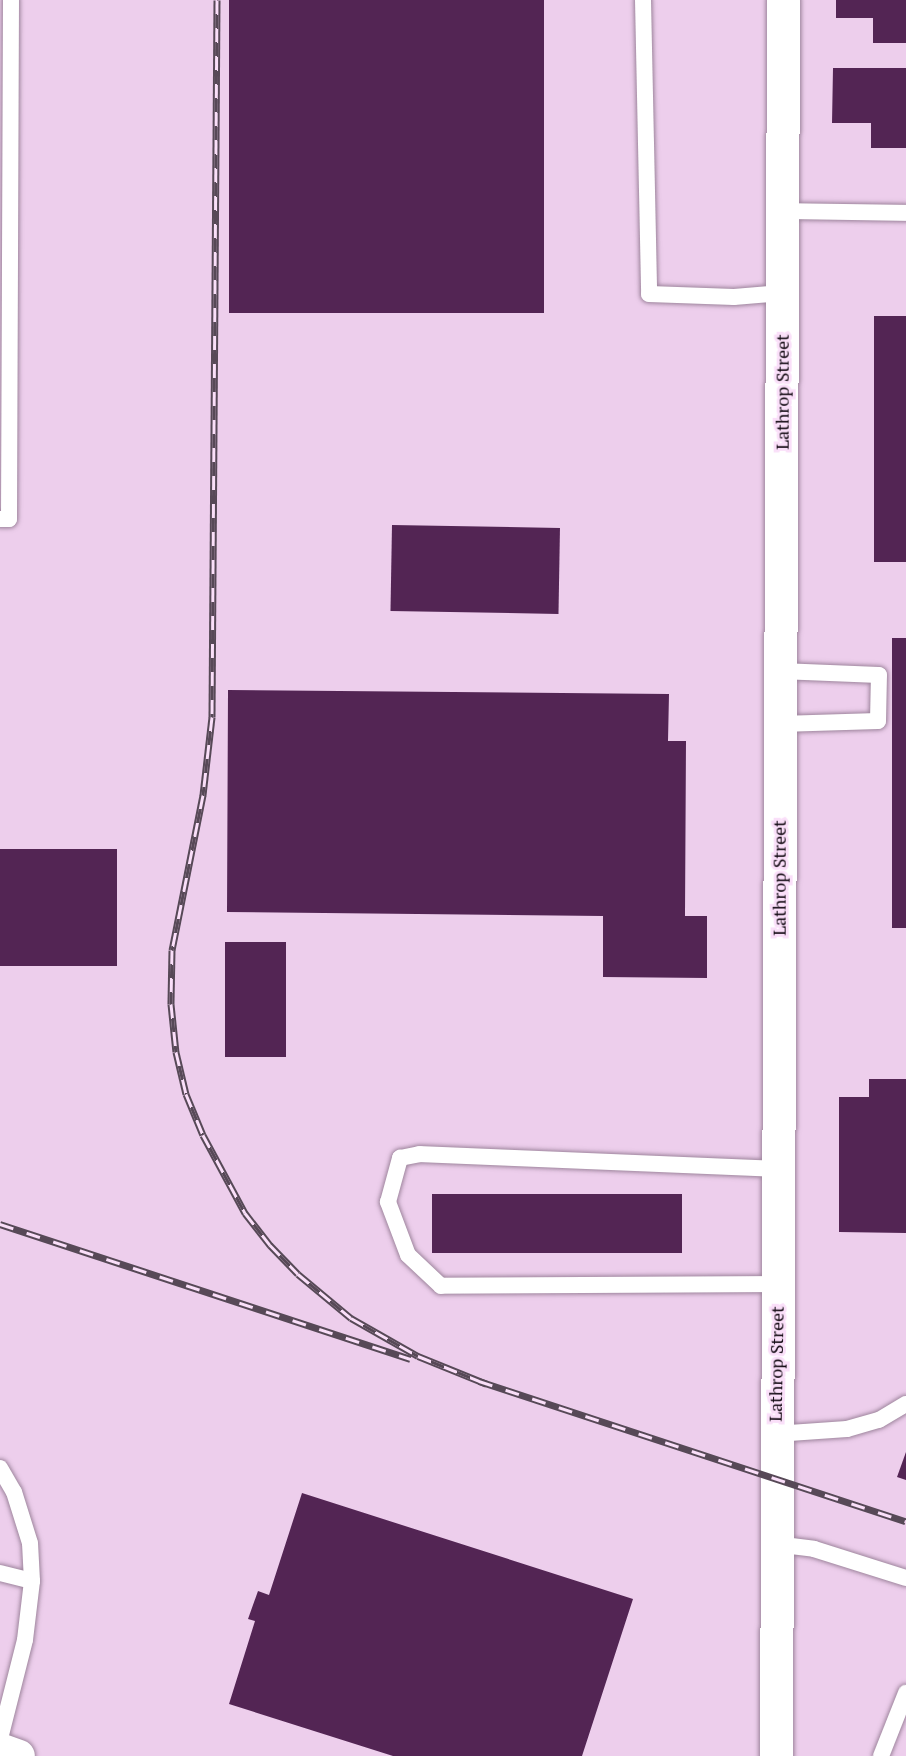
<!DOCTYPE html>
<style>
body{margin:0}
#map{position:relative;width:906px;height:1756px;overflow:hidden;background:#fadff9;font-family:"PT Serif",serif}
div>[style]{position:absolute}
[style*='--x']{left:calc(var(--x)*1px);top:calc(var(--y)*1px);width:calc(var(--w)*1px);rotate:calc(var(--a)*1deg)}
.built>*{inset:0;background:#edceec;transform-origin:0 0}
.building>*{inset:0;background:#532554;transform-origin:0 0}
.roads{filter:drop-shadow(0 0 2px #9e859d) drop-shadow(0 0 2px #9e859d)}
.service>*{height:16px;margin:-8px;padding:0 8px;transform-origin:8px;border-radius:8px;background:#fff}
.minor>*{height:32px;margin:-16px;padding:0 16px;transform-origin:16px;border-radius:16px;background:#fff}
.tertiary>*{height:33px;margin:-16.5px;padding:0 16.5px;transform-origin:16.5px;border-radius:16.5px;background:#fff}
.rail>*{height:7px;margin-top:-3.5px;transform-origin:0;background:repeating-linear-gradient(90deg,#fadff9 0 14px,#574957 0 28px);box-sizing:border-box;border-block:2px solid #574957}
span{translate:-50% -50%;white-space:nowrap;text-align:center;line-height:1.15;-webkit-text-stroke:6px #fadff9;paint-order:stroke}
.street-label{font-size:18px;color:#140b14}
</style>
<div id="map">
<div class="built">
<div style="left:0;top:0;width:906px;height:1756px"></div>
</div>
<div class="building">
<div style="left:229px;top:0;width:315px;height:313px"></div>
<div style="clip-path:polygon(836px 0,906px 0,906px 43px,873px 43px,873px 18px,836px 18px)"></div>
<div style="clip-path:polygon(833px 68px,906px 68px,906px 148px,871px 148px,871px 123px,832px 123px)"></div>
<div style="left:874px;top:316px;width:32px;height:246px"></div>
<div style="left:392px;top:525px;width:168px;height:86px;rotate:1deg"></div>
<div style="left:892px;top:638px;width:14px;height:290px"></div>
<div style="clip-path:polygon(228px 690px,669px 694px,668px 741px,686px 741px,685px 916px,707px 916px,707px 978px,603px 977px,603px 916px,227px 912px)"></div>
<div style="left:0;top:849px;width:117px;height:117px"></div>
<div style="left:225px;top:942px;width:61px;height:115px"></div>
<div style="clip-path:polygon(869px 1079px,906px 1079px,906px 1233px,839px 1232px,839px 1097px,869px 1097px)"></div>
<div style="left:432px;top:1194px;width:250px;height:59px"></div>
<div style="clip-path:polygon(906px 1452px,906px 1480px,897px 1477px)"></div>
<div style="clip-path:polygon(302px 1493px,633px 1599px,582px 1756px,393px 1756px,229px 1704px,255px 1621px,248px 1619px,258px 1591px,269px 1595px)"></div>
</div>
<div class="roads">
<div class="service">
<div style="--x:643;--y:0;--w:294;--a:88.8"></div>
<div style="--x:649;--y:294;--w:85;--a:2"></div>
<div style="--x:734;--y:297;--w:48;--a:-4.8"></div>
<div style="--x:782;--y:211;--w:124;--a:0.9"></div>
<div style="--x:0;--y:519;--w:9;--a:0"></div>
<div style="--x:9;--y:519;--w:519;--a:-89.78"></div>
<div style="--x:780;--y:724;--w:98;--a:-1.8"></div>
<div style="--x:878;--y:721;--w:46;--a:-88.8"></div>
<div style="--x:879;--y:675;--w:99;--a:-177.7"></div>
<div style="--x:777;--y:1284;--w:336;--a:179.7"></div>
<div style="--x:441;--y:1286;--w:45;--a:-136.8"></div>
<div style="--x:408;--y:1255;--w:57;--a:-110.7"></div>
<div style="--x:388;--y:1202;--w:46;--a:-74.7"></div>
<div style="--x:400;--y:1158;--w:20;--a:-11"></div>
<div style="--x:420;--y:1154;--w:358;--a:2.4"></div>
<div style="--x:775;--y:1434;--w:72;--a:-4"></div>
<div style="--x:847;--y:1429;--w:33;--a:-16"></div>
<div style="--x:879;--y:1420;--w:31;--a:-31"></div>
<div style="--x:0;--y:1468;--w:28;--a:60"></div>
<div style="--x:14;--y:1492;--w:53;--a:72.6"></div>
<div style="--x:30;--y:1543;--w:38;--a:87"></div>
<div style="--x:32;--y:1581;--w:59;--a:96.8"></div>
<div style="--x:25;--y:1640;--w:102;--a:104.2"></div>
<div style="--x:775;--y:1544;--w:39;--a:7"></div>
<div style="--x:814;--y:1549;--w:96;--a:17.5"></div>
<div style="--x:0;--y:1573;--w:33;--a:14"></div>
<div style="--x:881;--y:1756;--w:68;--a:-68.4"></div>
</div>
<div class="minor">
<div style="--x:0;--y:1749;--w:20;--a:20"></div>
</div>
<div class="tertiary">
<div style="--x:776;--y:1756;--w:1756;--a:-89.77"></div>
</div>
</div>
<div class="rail">
<div style="--x:217;--y:0;--w:717;--a:90.4"></div>
<div style="--x:212;--y:717;--w:79;--a:96.6"></div>
<div style="--x:203;--y:795;--w:158;--a:101.3"></div>
<div style="--x:172;--y:950;--w:54;--a:91.1"></div>
<div style="--x:171;--y:1004;--w:48;--a:84.1"></div>
<div style="--x:176;--y:1052;--w:43;--a:76.6"></div>
<div style="--x:186;--y:1094;--w:44;--a:67.5"></div>
<div style="--x:203;--y:1135;--w:89;--a:61.7"></div>
<div style="--x:245;--y:1213;--w:41;--a:52"></div>
<div style="--x:270;--y:1245;--w:40;--a:46"></div>
<div style="--x:298;--y:1274;--w:69;--a:39.7"></div>
<div style="--x:351;--y:1318;--w:77;--a:29.6"></div>
<div style="--x:418;--y:1356;--w:74;--a:22.1"></div>
<div style="--x:0;--y:1224;--w:432;--a:18.2"></div>
<div style="--x:479;--y:1381;--w:449;--a:18.2"></div>
</div>
<div class="street-label">
<span style="left:782px;top:392px;rotate:-90deg">Lathrop Street</span>
<span style="left:779px;top:878px;rotate:-90deg">Lathrop Street</span>
<span style="left:776px;top:1364px;rotate:-89deg">Lathrop Street</span>
</div>
</div>
